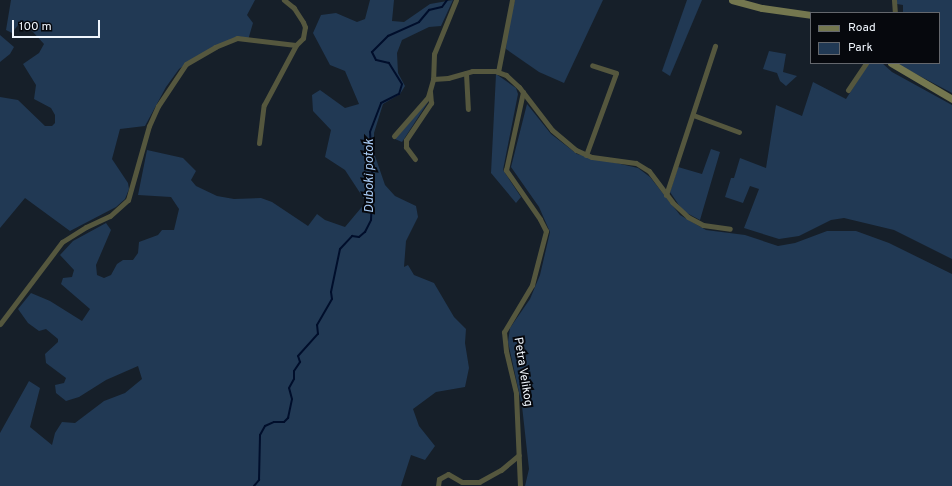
<!DOCTYPE html>
<style>
body{margin:0}
#map{position:relative;width:952px;height:486px;overflow:hidden;background:#161f29;font-family:Overpass,sans-serif}
div>[style]{position:absolute}
[style*='--x']{left:calc(var(--x)*1px);top:calc(var(--y)*1px);width:calc(var(--w)*1px);rotate:calc(var(--a)*1deg)}
.green>*{inset:0;background:#213954}
.stream>*{height:2px;margin:-1px;padding:0 1px;transform-origin:1px;border-radius:1px;background:#000e2b}
.street>*{height:5px;margin:-2.5px;padding:0 2.5px;transform-origin:2.5px;border-radius:2.5px;background:#55573e}
.secondary>*{height:7px;margin:-3.5px;padding:0 3.5px;transform-origin:3.5px;border-radius:3.5px;background:#74774f}
span{translate:-50% -50%;white-space:nowrap;text-align:center;line-height:1.15;-webkit-text-stroke:4px #06080d;paint-order:stroke}
.street-label{font-size:12px;color:#f0f6fd}
.water-label{font-size:13px;color:#a9cbf4;font-style:italic}
.legend{position:absolute;left:810px;top:12px;width:130px;height:52px;box-sizing:border-box;background:#06080d;border:1px solid #64676d;margin:0;padding:5px 7px;list-style:none;font-size:12px;color:#f0f6fd}
.legend li{display:flex;align-items:center;gap:8px;height:20px}
.legend b{width:20px;border:1px solid #64676d}
.scale{position:absolute;left:12px;top:20px;width:88px;height:18px;box-sizing:border-box;border:2px solid #f0f6fd;border-top:0;padding-left:5px;font-size:12px;line-height:14px;white-space:nowrap;color:#f0f6fd;-webkit-text-stroke:3px #06080d;paint-order:stroke}
</style>
<div id="map">
<div class="green">
<div style="clip-path:polygon(11px 0,255px 0,247px 15px,253px 23px,248px 40px,235px 41px,197px 56px,179px 69px,166px 87px,145px 126px,120px 129px,112px 159px,128px 183px,129px 189px,125px 199px,116px 207px,70px 231px,25px 198px,0 228px,0 97px,18px 100px,45px 126px,52px 126px,55px 123px,55px 115px,51px 108px,34px 99px,36px 85px,23px 64px,39px 53px,44px 44px,22px 20px,12px 33px,6px 30px)"></div>
<div style="clip-path:polygon(370px 0,394px 0,392px 21px,404px 22px,430px 4px,453px 0,441px 26px,429px 27px,402px 40px,397px 53px,398px 73px,405px 86px,400px 94px,383px 104px,374px 133px,374px 153px,385px 185px,395px 196px,416px 206px,418px 217px,406px 241px,404px 267px,408px 265px,414px 275px,434px 283px,454px 317px,466px 329px,465px 343px,469px 368px,465px 387px,436px 392px,413px 409px,419px 426px,435px 446px,425px 460px,411px 455px,401px 486px,0 486px,0 433px,29px 381px,40px 388px,30px 427px,52px 445px,55px 433px,62px 422px,75px 423px,104px 401px,125px 393px,142px 379px,138px 366px,106px 380px,79px 397px,66px 401px,56px 393px,55px 385px,64px 383px,66px 378px,46px 363px,45px 354px,58px 342px,58px 339px,46px 329px,39px 331px,28px 323px,18px 309px,31px 293px,50px 301px,82px 321px,90px 309px,61px 284px,63px 278px,72px 277px,74px 270px,60px 255px,73px 241px,106px 223px,111px 230px,96px 265px,97px 275px,104px 278px,111px 275px,117px 264px,123px 260px,133px 260px,138px 253px,139px 242px,158px 235px,162px 230px,174px 230px,179px 209px,171px 197px,138px 195px,147px 150px,183px 158px,196px 171px,191px 180px,196px 186px,217px 196px,234px 199px,261px 198px,272px 202px,308px 226px,317px 214px,325px 220px,345px 227px,366px 202px,345px 170px,325px 157px,331px 130px,313px 111px,312px 95px,320px 90px,345px 108px,359px 104px,345px 71px,330px 65px,313px 33px,321px 15px,336px 13px,357px 22px,365px 19px)"></div>
<div style="clip-path:polygon(515px 0,603px 0,564px 83px,539px 72px,506px 49px,507px 32px)"></div>
<div style="clip-path:polygon(687px 0,702px 0,670px 76px,662px 71px)"></div>
<div style="clip-path:polygon(897px 0,952px 0,952px 93px,897px 64px,939px 63px,939px 13px,903px 13px,903px 5px,897px 4px)"></div>
<div style="clip-path:polygon(0 35px,14px 47px,10px 54px,0 62px)"></div>
<div style="clip-path:polygon(769px 51px,786px 54px,783px 72px,797px 76px,786px 86px,780px 81px,777px 73px,763px 69px)"></div>
<div style="clip-path:polygon(869px 63px,882px 63px,892px 72px,952px 105px,952px 259px,894px 230px,844px 218px,831px 220px,799px 236px,779px 239px,744px 228px,759px 189px,750px 186px,743px 203px,725px 197px,731px 178px,734px 178px,740px 158px,766px 168px,776px 105px,802px 116px,813px 82px,846px 99px)"></div>
<div style="clip-path:polygon(496px 74px,516px 88px,518px 94px,503px 170px,521px 197px,516px 203px,491px 173px)"></div>
<div style="clip-path:polygon(430px 99px,402px 142px,395px 139px)"></div>
<div style="clip-path:polygon(527px 104px,551px 134px,577px 154px,638px 168px,650px 177px,680px 215px,706px 230px,745px 235px,778px 246px,795px 243px,827px 231px,856px 231px,889px 243px,952px 274px,952px 486px,525px 486px,529px 469px,522px 406px,508px 342px,510px 328px,530px 299px,540px 275px,550px 232px,539px 207px,511px 167px)"></div>
<div style="clip-path:polygon(711px 149px,720px 152px,700px 220px,683px 211px,670px 192px,678px 167px,702px 174px)"></div>
</div>
<div class="stream">
<div style="--x:254;--y:486;--w:8;--a:-50"></div>
<div style="--x:259;--y:480;--w:45;--a:-88.7"></div>
<div style="--x:260;--y:435;--w:10;--a:-61"></div>
<div style="--x:265;--y:426;--w:10;--a:-24"></div>
<div style="--x:274;--y:422;--w:10;--a:0"></div>
<div style="--x:284;--y:422;--w:6;--a:-45"></div>
<div style="--x:288;--y:418;--w:19;--a:-78"></div>
<div style="--x:292;--y:399;--w:11;--a:-105"></div>
<div style="--x:289;--y:388;--w:10;--a:-61"></div>
<div style="--x:294;--y:379;--w:8;--a:-90"></div>
<div style="--x:294;--y:371;--w:11;--a:-56"></div>
<div style="--x:300;--y:362;--w:6;--a:-108"></div>
<div style="--x:298;--y:356;--w:30;--a:-48"></div>
<div style="--x:318;--y:334;--w:9;--a:-96"></div>
<div style="--x:317;--y:325;--w:30;--a:-60"></div>
<div style="--x:332;--y:299;--w:7;--a:-98"></div>
<div style="--x:331;--y:292;--w:44;--a:-78.2"></div>
<div style="--x:340;--y:249;--w:18;--a:-47"></div>
<div style="--x:352;--y:236;--w:7;--a:8"></div>
<div style="--x:359;--y:237;--w:8;--a:-40"></div>
<div style="--x:365;--y:232;--w:13;--a:-63"></div>
<div style="--x:371;--y:220;--w:35;--a:-87"></div>
<div style="--x:373;--y:185;--w:53;--a:-93.2"></div>
<div style="--x:370;--y:132;--w:31;--a:-69"></div>
<div style="--x:381;--y:103;--w:20;--a:-27"></div>
<div style="--x:399;--y:94;--w:10;--a:-73"></div>
<div style="--x:402;--y:84;--w:25;--a:-122"></div>
<div style="--x:389;--y:63;--w:13;--a:-167"></div>
<div style="--x:376;--y:60;--w:9;--a:-117"></div>
<div style="--x:372;--y:52;--w:23;--a:-45"></div>
<div style="--x:388;--y:36;--w:34;--a:-24"></div>
<div style="--x:419;--y:22;--w:16;--a:-50"></div>
<div style="--x:429;--y:10;--w:13;--a:-13"></div>
<div style="--x:442;--y:7;--w:9;--a:-54"></div>
</div>
<div class="street">
<div style="--x:456;--y:0;--w:58;--a:112.2"></div>
<div style="--x:434;--y:54;--w:25;--a:92"></div>
<div style="--x:433;--y:79;--w:15;--a:-4"></div>
<div style="--x:448;--y:78;--w:25;--a:-16"></div>
<div style="--x:472;--y:71;--w:23;--a:0"></div>
<div style="--x:495;--y:71;--w:12;--a:20"></div>
<div style="--x:506;--y:75;--w:18;--a:43"></div>
<div style="--x:519;--y:87;--w:54;--a:52.5"></div>
<div style="--x:552;--y:130;--w:31;--a:40"></div>
<div style="--x:576;--y:150;--w:17;--a:24"></div>
<div style="--x:592;--y:157;--w:44;--a:7.8"></div>
<div style="--x:636;--y:163;--w:15;--a:32"></div>
<div style="--x:649;--y:171;--w:39;--a:53"></div>
<div style="--x:672;--y:202;--w:22;--a:43"></div>
<div style="--x:688;--y:217;--w:17;--a:28"></div>
<div style="--x:703;--y:225;--w:27;--a:8"></div>
<div style="--x:894;--y:0;--w:13;--a:86"></div>
<div style="--x:498;--y:72;--w:73;--a:-79"></div>
<div style="--x:466;--y:73;--w:36;--a:87"></div>
<div style="--x:848;--y:90;--w:32;--a:-56"></div>
<div style="--x:693;--y:115;--w:49;--a:20.3"></div>
<div style="--x:394;--y:136;--w:52;--a:-48.9"></div>
<div style="--x:428;--y:97;--w:19;--a:-74"></div>
<div style="--x:259;--y:143;--w:38;--a:-83"></div>
<div style="--x:264;--y:105;--w:68;--a:-61.9"></div>
<div style="--x:586;--y:155;--w:87;--a:-69.9"></div>
<div style="--x:616;--y:73;--w:25;--a:-162"></div>
<div style="--x:415;--y:159;--w:15;--a:-127"></div>
<div style="--x:406;--y:147;--w:7;--a:-90"></div>
<div style="--x:406;--y:140;--w:45;--a:-56"></div>
<div style="--x:431;--y:103;--w:11;--a:-95"></div>
<div style="--x:666;--y:195;--w:157;--a:-71.8"></div>
<div style="--x:0;--y:324;--w:103;--a:-52.9"></div>
<div style="--x:62;--y:242;--w:28;--a:-32"></div>
<div style="--x:86;--y:227;--w:26;--a:-25"></div>
<div style="--x:110;--y:216;--w:24;--a:-42"></div>
<div style="--x:128;--y:200;--w:77;--a:-74.2"></div>
<div style="--x:149;--y:126;--w:22;--a:-66"></div>
<div style="--x:158;--y:106;--w:50;--a:-56.3"></div>
<div style="--x:186;--y:64;--w:34;--a:-30"></div>
<div style="--x:215;--y:47;--w:24;--a:-22"></div>
<div style="--x:237;--y:38;--w:59;--a:6.8"></div>
<div style="--x:296;--y:45;--w:10;--a:-45"></div>
<div style="--x:303;--y:38;--w:11;--a:-80"></div>
<div style="--x:305;--y:27;--w:5;--a:-112"></div>
<div style="--x:303;--y:22;--w:17;--a:-123"></div>
<div style="--x:294;--y:8;--w:13;--a:-141"></div>
<div style="--x:438;--y:486;--w:7;--a:-82"></div>
<div style="--x:439;--y:479;--w:10;--a:-29"></div>
<div style="--x:448;--y:474;--w:16;--a:30"></div>
<div style="--x:462;--y:482;--w:17;--a:0"></div>
<div style="--x:479;--y:482;--w:25;--a:-29"></div>
<div style="--x:501;--y:470;--w:23;--a:-40"></div>
<div style="--x:520;--y:486;--w:93;--a:-92.5"></div>
<div style="--x:516;--y:393;--w:43;--a:-103.4"></div>
<div style="--x:506;--y:351;--w:19;--a:-96"></div>
<div style="--x:504;--y:332;--w:55;--a:-59.2"></div>
<div style="--x:532;--y:285;--w:56;--a:-75.5"></div>
<div style="--x:546;--y:231;--w:13;--a:-117"></div>
<div style="--x:540;--y:219;--w:60;--a:-124.8"></div>
<div style="--x:506;--y:170;--w:80;--a:-77.7"></div>
</div>
<div class="secondary">
<div style="--x:732;--y:0;--w:31;--a:15"></div>
<div style="--x:762;--y:8;--w:49;--a:8.1"></div>
<div style="--x:891;--y:63;--w:71;--a:30.5"></div>
</div>
<div class="street-label">
<span style="left:522px;top:372px;rotate:81deg">Petra Velikog</span>
</div>
<div class="water-label">
<span style="left:370px;top:176px;rotate:-90deg">Duboki potok</span>
</div>
<ul class="legend">
<li><b style="height:5px;background:#74774f"></b>Road</li>
<li><b style="height:11px;background:#213954"></b>Park</li>
</ul>
<div class="scale">100 m</div>
</div>
